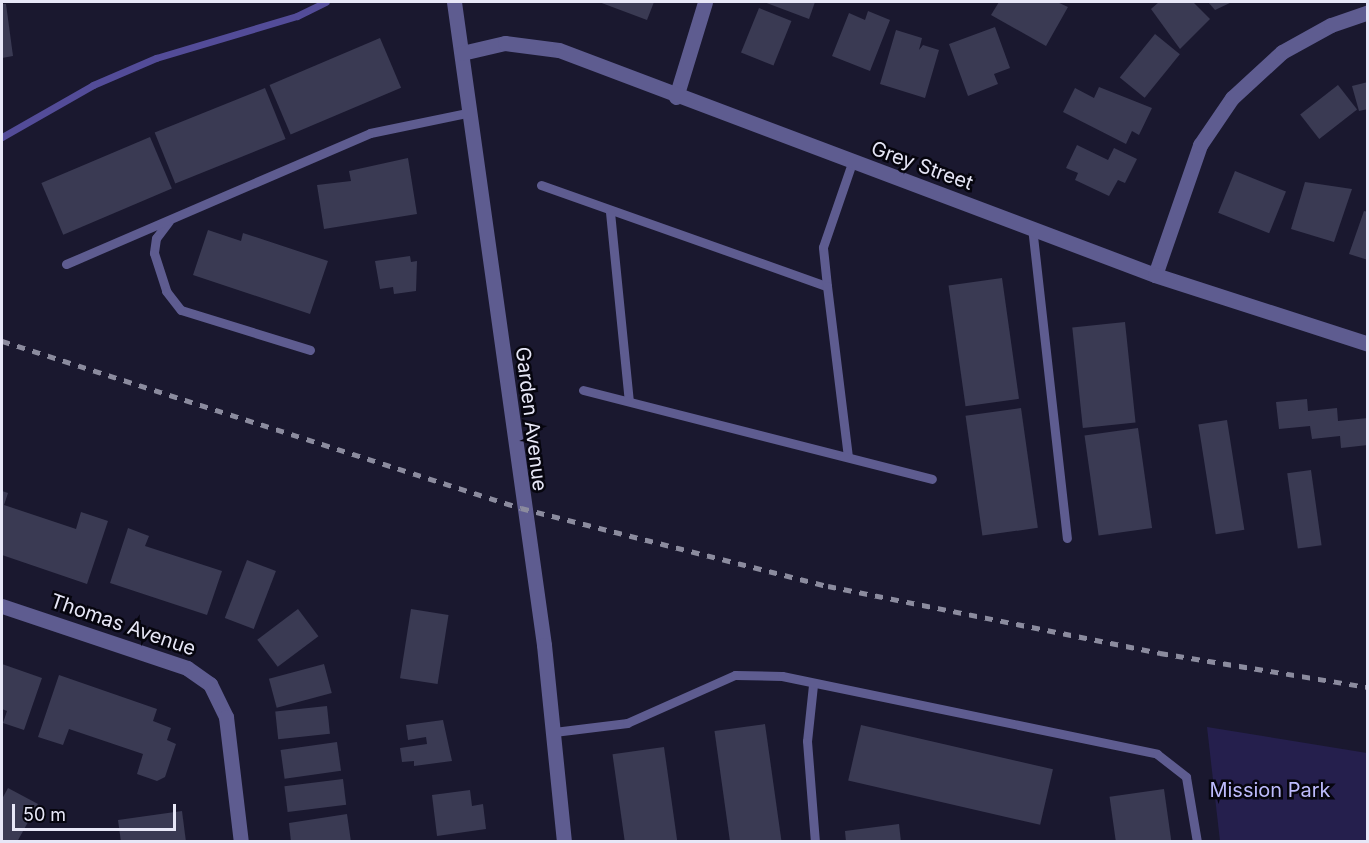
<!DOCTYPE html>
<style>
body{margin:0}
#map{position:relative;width:1369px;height:843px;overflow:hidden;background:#1a182f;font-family:Inter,sans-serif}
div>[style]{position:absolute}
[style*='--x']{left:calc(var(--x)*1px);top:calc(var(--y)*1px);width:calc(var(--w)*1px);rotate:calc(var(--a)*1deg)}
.green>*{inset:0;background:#251f4d}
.stream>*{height:7px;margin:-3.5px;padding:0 3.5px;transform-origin:3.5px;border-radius:3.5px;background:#534c98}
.building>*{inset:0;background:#3a3a53;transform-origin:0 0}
.service>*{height:9px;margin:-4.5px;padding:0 4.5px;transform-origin:4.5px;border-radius:4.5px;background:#5e5c90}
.minor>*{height:15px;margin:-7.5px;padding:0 7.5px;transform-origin:7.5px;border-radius:7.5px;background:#5e5c90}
.tertiary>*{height:15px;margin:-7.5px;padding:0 7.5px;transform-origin:7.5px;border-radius:7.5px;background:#5e5c90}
.rail>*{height:4.5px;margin-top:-2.25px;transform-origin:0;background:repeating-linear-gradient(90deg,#8b8b9e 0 8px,transparent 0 16px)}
span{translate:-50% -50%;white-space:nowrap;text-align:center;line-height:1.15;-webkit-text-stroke:5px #06050e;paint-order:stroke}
.street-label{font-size:20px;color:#e7e7f7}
.park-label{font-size:20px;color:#bdbbfc}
.frame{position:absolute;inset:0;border:3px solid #e7e7f7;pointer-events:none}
.scale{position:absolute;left:12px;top:804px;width:164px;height:27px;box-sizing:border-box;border:3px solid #e7e7f7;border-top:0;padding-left:8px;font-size:18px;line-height:21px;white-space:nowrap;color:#e7e7f7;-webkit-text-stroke:4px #06050e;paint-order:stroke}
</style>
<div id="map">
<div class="green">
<div style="clip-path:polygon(1207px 727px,1367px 753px,1367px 841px,1220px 841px)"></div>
</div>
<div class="stream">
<div style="--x:2;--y:137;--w:105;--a:-29.7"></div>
<div style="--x:93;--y:85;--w:69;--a:-23.2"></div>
<div style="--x:156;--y:58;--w:147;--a:-16.6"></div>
<div style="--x:297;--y:16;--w:32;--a:-26"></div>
</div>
<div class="building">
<div style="clip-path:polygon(599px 2px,654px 2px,647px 20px)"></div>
<div style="clip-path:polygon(764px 2px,815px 2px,809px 19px)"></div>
<div style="clip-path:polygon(999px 2px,1057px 2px,1068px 7px,1046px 46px,991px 15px)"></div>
<div style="clip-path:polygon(1159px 2px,1193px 2px,1210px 19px,1180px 49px,1151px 9px)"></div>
<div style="clip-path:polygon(1208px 2px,1232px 2px,1215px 10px)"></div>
<div style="clip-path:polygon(2px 4px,6px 4px,13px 56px,2px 58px)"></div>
<div style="left:759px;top:8px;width:35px;height:48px;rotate:22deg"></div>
<div style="clip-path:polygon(868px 11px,890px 20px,870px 71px,832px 56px,849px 13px,865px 20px)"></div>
<div style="clip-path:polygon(995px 27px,1010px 68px,994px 74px,998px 84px,968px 96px,949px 44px)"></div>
<div style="clip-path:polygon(896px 30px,922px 38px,919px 50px,923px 45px,939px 50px,925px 98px,880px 84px)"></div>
<div style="left:1155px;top:34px;width:32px;height:56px;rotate:39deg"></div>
<div style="left:380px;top:38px;width:54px;height:120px;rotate:67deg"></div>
<div style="clip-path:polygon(1368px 82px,1368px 109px,1359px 111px,1352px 86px)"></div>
<div style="left:1338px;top:85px;width:31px;height:48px;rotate:52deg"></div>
<div style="clip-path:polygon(1099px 87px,1152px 108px,1139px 135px,1132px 131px,1126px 144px,1063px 112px,1075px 88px,1094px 98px)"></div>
<div style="left:265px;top:88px;width:55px;height:119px;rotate:68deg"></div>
<div style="left:150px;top:137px;width:56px;height:118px;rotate:67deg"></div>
<div style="clip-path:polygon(1077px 145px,1108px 160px,1114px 148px,1137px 159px,1125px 183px,1118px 180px,1109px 196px,1075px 180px,1078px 173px,1066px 168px)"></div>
<div style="clip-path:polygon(408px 158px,417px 214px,324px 229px,317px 185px,351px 181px,349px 171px)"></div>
<div style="left:1235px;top:171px;width:55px;height:45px;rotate:22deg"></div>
<div style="clip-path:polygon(1305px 182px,1352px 189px,1334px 242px,1291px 229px)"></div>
<div style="clip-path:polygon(1364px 211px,1368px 212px,1368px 260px,1349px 254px)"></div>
<div style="clip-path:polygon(208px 230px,241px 241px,243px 233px,328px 261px,310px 314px,193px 275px)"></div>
<div style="clip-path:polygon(410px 256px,411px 262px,417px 261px,416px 291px,394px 294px,393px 287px,380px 289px,375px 261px)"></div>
<div style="left:1002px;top:278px;width:122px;height:54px;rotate:82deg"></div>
<div style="left:1125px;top:322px;width:101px;height:53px;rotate:84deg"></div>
<div style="clip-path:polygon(1307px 399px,1308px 411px,1337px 408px,1338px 421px,1368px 418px,1368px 445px,1341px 448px,1340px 436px,1312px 439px,1310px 426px,1279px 429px,1276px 402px)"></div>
<div style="left:1021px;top:408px;width:121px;height:56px;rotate:82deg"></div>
<div style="left:1227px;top:420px;width:111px;height:29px;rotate:81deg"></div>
<div style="left:1138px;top:428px;width:101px;height:54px;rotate:82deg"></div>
<div style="left:1311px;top:470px;width:76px;height:24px;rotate:82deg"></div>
<div style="clip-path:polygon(2px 491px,8px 493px,4px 505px,76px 529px,81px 512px,108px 521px,87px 584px,2px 555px)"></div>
<div style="clip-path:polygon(128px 528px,149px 536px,145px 546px,222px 571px,207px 615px,110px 583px)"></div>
<div style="left:247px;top:560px;width:31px;height:62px;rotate:21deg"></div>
<div style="left:298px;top:609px;width:34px;height:51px;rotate:53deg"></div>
<div style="left:411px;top:609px;width:38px;height:70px;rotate:9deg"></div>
<div style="clip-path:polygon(2px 664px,42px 678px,24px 730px,3px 723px,7px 711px,2px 709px)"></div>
<div style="left:324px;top:664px;width:30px;height:57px;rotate:75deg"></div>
<div style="clip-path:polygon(59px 675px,157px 709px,153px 721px,171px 728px,167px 740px,176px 744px,165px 777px,157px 781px,137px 774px,143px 754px,69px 729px,63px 745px,38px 737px)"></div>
<div style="left:327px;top:706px;width:28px;height:52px;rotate:84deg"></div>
<div style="clip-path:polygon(443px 720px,452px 761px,414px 766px,414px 761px,402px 762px,400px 748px,427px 744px,426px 737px,408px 740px,406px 725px)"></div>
<div style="left:765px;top:724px;width:119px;height:51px;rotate:82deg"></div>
<div style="left:861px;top:725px;width:197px;height:57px;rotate:13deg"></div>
<div style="left:337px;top:742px;width:29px;height:57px;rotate:82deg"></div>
<div style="left:664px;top:747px;width:96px;height:52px;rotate:82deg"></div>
<div style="left:343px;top:779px;width:26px;height:59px;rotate:83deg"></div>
<div style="clip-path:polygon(8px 788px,38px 804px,17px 842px,2px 842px,2px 799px)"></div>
<div style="left:1164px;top:789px;width:53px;height:55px;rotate:82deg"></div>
<div style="clip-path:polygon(470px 790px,472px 806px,483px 804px,486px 829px,437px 836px,432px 795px)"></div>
<div style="clip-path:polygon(182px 811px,186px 842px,121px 842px,118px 820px)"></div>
<div style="clip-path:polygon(347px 814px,351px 842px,291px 842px,289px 823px)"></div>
<div style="clip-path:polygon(899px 824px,901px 842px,846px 842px,845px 831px)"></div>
</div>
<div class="service">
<div style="--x:541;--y:185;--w:303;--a:19.5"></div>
<div style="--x:827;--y:286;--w:39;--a:-96"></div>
<div style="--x:823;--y:247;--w:89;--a:-71"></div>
<div style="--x:610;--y:212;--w:190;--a:84.3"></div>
<div style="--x:169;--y:221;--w:21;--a:127"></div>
<div style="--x:156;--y:238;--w:15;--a:98"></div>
<div style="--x:154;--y:253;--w:40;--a:72"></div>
<div style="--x:166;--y:291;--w:24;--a:52"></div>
<div style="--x:181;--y:310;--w:135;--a:17.2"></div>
<div style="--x:1032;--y:227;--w:313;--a:83.6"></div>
<div style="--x:66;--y:264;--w:331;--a:-23.3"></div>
<div style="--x:370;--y:133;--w:103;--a:-11.7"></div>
<div style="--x:827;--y:286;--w:172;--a:83"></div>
<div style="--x:583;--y:390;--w:360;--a:14.3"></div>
<div style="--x:813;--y:685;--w:56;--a:96.1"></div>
<div style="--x:807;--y:741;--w:101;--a:85.5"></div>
<div style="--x:554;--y:732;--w:74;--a:-7"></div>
<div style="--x:627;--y:723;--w:118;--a:-24"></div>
<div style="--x:735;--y:675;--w:47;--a:1.2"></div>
<div style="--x:782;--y:676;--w:383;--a:11.7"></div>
<div style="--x:1157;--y:754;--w:37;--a:38"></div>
<div style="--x:1186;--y:777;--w:66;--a:80.4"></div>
</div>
<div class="minor">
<div style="--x:676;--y:97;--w:99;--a:-73"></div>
<div style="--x:1155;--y:275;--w:138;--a:-70.9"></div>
<div style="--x:1200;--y:145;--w:57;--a:-55.8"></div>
<div style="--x:1232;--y:98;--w:68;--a:-42.6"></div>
<div style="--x:1282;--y:52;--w:56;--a:-28.9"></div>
<div style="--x:1331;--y:25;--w:39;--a:-19"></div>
<div style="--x:2;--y:606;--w:195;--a:18.5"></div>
<div style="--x:187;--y:668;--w:28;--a:35"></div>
<div style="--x:210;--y:684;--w:37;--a:64"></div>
<div style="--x:226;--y:717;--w:126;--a:83.2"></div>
</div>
<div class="tertiary">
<div style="--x:454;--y:2;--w:649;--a:82.03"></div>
<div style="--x:544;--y:645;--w:198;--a:84.2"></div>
<div style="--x:462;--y:53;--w:44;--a:-13.1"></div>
<div style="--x:505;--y:43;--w:54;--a:7.4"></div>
<div style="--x:559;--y:50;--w:637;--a:20.68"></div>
<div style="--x:1155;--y:275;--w:224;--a:17.9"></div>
</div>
<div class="rail">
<div style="--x:2;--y:341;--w:545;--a:17.84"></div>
<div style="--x:521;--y:508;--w:317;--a:14.3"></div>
<div style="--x:828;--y:586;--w:339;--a:11.4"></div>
<div style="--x:1160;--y:653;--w:211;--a:9.3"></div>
</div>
<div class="street-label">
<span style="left:922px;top:166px;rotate:20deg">Grey Street</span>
<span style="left:531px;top:419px;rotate:83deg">Garden Avenue</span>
<span style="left:123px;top:625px;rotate:19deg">Thomas Avenue</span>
</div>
<div class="park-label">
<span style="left:1270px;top:790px">Mission Park</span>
</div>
<div class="frame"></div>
<div class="scale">50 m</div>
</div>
